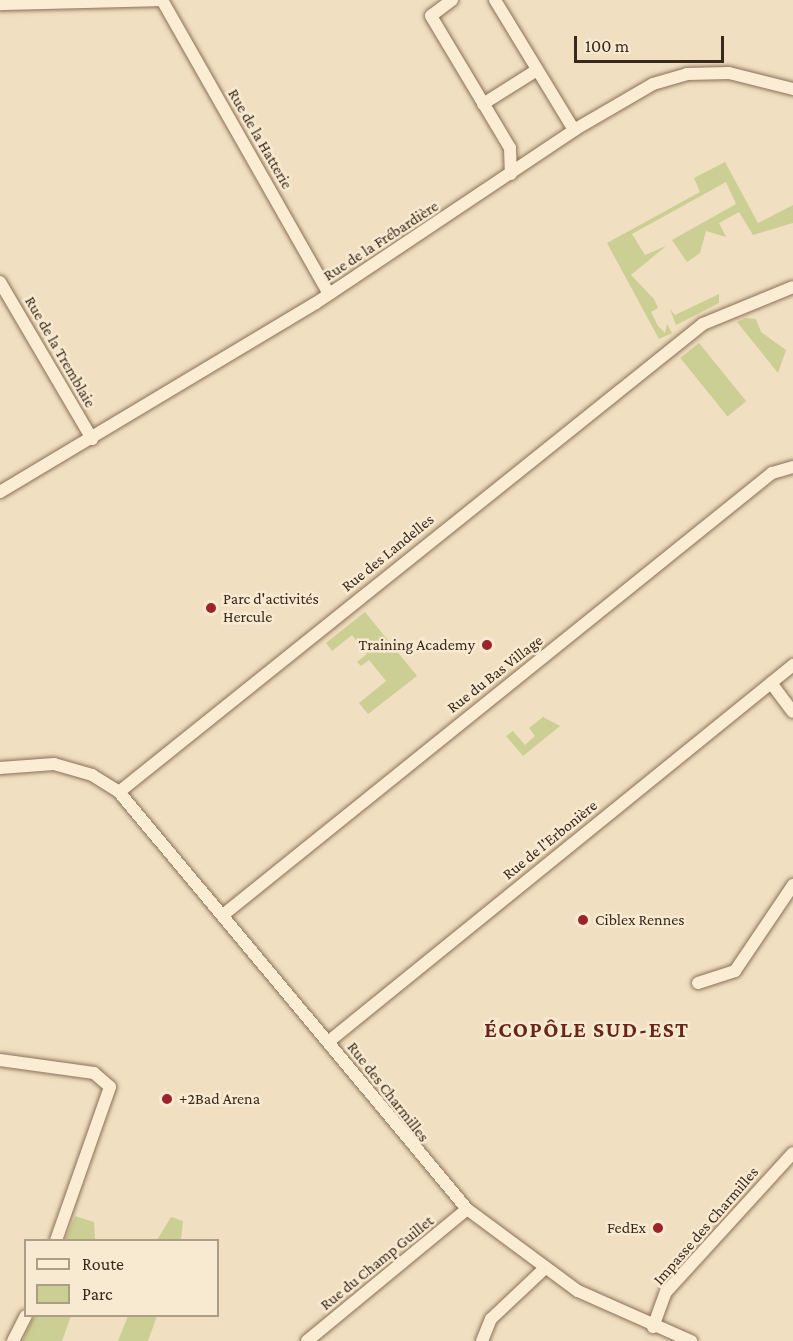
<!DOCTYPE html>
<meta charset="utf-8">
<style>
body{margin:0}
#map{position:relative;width:793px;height:1341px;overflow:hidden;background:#f0dfc0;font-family:"Crimson Pro",serif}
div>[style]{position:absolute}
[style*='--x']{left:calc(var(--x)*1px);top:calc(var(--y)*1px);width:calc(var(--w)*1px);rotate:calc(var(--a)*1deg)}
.green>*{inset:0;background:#cbcf93;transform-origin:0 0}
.roads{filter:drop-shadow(0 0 2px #8b7057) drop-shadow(0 0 2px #8b7057)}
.minor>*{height:12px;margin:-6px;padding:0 6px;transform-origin:6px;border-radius:6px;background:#fbedd4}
.dots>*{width:16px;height:16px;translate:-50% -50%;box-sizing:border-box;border:3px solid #f7ead0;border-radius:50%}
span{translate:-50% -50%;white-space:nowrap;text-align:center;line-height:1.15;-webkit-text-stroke:5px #f7ead0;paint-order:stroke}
.street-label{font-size:16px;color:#39291c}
.poi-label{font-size:16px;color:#39291c}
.left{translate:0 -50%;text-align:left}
.right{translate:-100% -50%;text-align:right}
.district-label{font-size:22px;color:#692519;font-weight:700;letter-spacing:1.5px}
.legend{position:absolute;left:24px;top:1239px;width:195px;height:78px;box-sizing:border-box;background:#f7ead0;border:2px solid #ab9d88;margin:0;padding:8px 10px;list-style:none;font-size:18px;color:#39291c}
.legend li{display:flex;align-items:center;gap:12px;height:30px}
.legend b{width:30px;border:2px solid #ab9d88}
.scale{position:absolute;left:574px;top:36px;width:150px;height:27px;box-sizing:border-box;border:3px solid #39291c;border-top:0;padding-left:8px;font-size:18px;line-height:21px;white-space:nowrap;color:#39291c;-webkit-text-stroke:4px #f7ead0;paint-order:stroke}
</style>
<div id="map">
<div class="green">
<div style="clip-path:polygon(725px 162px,758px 223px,793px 205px,793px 223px,753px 235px,739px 212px,719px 223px,726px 237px,706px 231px,700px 253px,687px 262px,672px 240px,736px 204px,726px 182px,632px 234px,645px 255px,666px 246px,631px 275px,654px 299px,658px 308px,651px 312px,658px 326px,665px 333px,667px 324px,672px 333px,659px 339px,607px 243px,700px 192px,694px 178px)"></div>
<div style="clip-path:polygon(719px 294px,719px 303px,676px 325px,670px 309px,675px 315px)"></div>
<div style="clip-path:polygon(745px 318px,756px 319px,761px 332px,786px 350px,778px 373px,737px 322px)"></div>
<div style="left:699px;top:343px;width:75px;height:24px;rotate:51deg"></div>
<div style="clip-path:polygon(365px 612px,417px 676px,368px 714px,359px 703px,386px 681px,369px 660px,361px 666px,357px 662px,367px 654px,352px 635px,332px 651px,326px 643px)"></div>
<div style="clip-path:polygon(543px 717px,560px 726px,523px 756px,506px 736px,513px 731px,525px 745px,535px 736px,529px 728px)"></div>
<div style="clip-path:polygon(75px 1216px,94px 1222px,95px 1240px,65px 1240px)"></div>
<div style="clip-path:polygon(171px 1217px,183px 1221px,181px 1240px,157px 1240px)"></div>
<div style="clip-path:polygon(34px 1316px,71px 1316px,62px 1341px,22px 1341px)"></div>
<div style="clip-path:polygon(128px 1316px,157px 1316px,148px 1341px,118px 1341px)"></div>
</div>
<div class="roads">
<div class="minor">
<div style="--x:162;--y:0;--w:338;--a:60.4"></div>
<div style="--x:452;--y:0;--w:26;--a:143"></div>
<div style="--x:431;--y:16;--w:154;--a:59.1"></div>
<div style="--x:510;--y:148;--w:26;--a:88"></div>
<div style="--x:495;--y:0;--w:152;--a:58.7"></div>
<div style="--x:0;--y:4;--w:159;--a:-1.4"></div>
<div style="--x:483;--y:104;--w:64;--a:-32.2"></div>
<div style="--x:0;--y:282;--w:182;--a:59.6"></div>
<div style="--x:0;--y:492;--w:368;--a:-30.9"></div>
<div style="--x:316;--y:303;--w:311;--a:-33.8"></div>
<div style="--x:574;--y:130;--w:91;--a:-30.2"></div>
<div style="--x:653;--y:84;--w:35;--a:-16"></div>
<div style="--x:687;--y:74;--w:42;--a:-1.4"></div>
<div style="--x:729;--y:73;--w:66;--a:14"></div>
<div style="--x:771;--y:683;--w:36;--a:53"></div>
<div style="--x:0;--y:768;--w:54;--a:-4.2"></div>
<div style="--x:54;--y:764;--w:40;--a:16"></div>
<div style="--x:92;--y:775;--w:32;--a:32"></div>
<div style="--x:119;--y:792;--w:543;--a:50.15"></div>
<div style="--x:467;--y:1209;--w:138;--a:36.5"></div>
<div style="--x:578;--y:1291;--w:124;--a:23.9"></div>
<div style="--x:119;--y:792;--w:748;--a:-38.71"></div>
<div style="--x:703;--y:324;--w:97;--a:-22.3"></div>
<div style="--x:223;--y:915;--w:705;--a:-38.84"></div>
<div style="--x:772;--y:473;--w:22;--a:-16"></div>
<div style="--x:698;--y:983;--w:39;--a:-18"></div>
<div style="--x:735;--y:971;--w:104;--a:-56"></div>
<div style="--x:328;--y:1042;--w:599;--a:-39.03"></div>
<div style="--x:0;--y:1060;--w:95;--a:7.9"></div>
<div style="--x:94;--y:1073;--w:21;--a:41"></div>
<div style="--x:110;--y:1087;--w:162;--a:109.4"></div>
<div style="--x:653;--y:1327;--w:37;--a:-70"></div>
<div style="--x:666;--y:1292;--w:188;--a:-47.6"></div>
<div style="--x:13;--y:1341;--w:28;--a:-63"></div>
<div style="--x:307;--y:1341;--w:207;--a:-39.5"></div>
<div style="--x:482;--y:1341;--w:24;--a:-68"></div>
<div style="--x:491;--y:1319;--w:73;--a:-43.3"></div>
</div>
</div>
<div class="dots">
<div style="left:211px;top:608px;background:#9d232b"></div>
<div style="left:487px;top:645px;background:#9d232b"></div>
<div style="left:583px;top:920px;background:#9d232b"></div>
<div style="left:167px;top:1099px;background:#9d232b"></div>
<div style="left:658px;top:1228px;background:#9d232b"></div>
</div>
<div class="street-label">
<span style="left:260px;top:139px;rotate:60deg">Rue de la Hatterie</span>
<span style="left:381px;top:241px;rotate:-33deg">Rue de la Frébardière</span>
<span style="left:60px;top:352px;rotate:60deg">Rue de la Tremblaie</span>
<span style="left:388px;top:553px;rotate:-39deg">Rue des Landelles</span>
<span style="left:495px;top:674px;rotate:-38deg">Rue du Bas Village</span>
<span style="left:550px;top:840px;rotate:-39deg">Rue de l'Erbonière</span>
<span style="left:388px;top:1092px;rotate:52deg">Rue des Charmilles</span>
<span style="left:706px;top:1226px;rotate:-49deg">Impasse des Charmilles</span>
<span style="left:377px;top:1263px;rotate:-39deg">Rue du Champ Guillet</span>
</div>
<div class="poi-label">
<span class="left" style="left:223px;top:608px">Parc d'activités<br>Hercule</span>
<span class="right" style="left:475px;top:645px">Training Academy</span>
<span class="left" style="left:595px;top:920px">Ciblex Rennes</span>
<span class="left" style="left:179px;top:1099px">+2Bad Arena</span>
<span class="right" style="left:646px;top:1228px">FedEx</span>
</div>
<div class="district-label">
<span style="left:587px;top:1030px">ÉCOPÔLE SUD-EST</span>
</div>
<ul class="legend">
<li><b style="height:8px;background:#fbedd4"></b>Route</li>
<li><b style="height:16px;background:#cbcf93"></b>Parc</li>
</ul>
<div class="scale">100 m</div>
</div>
